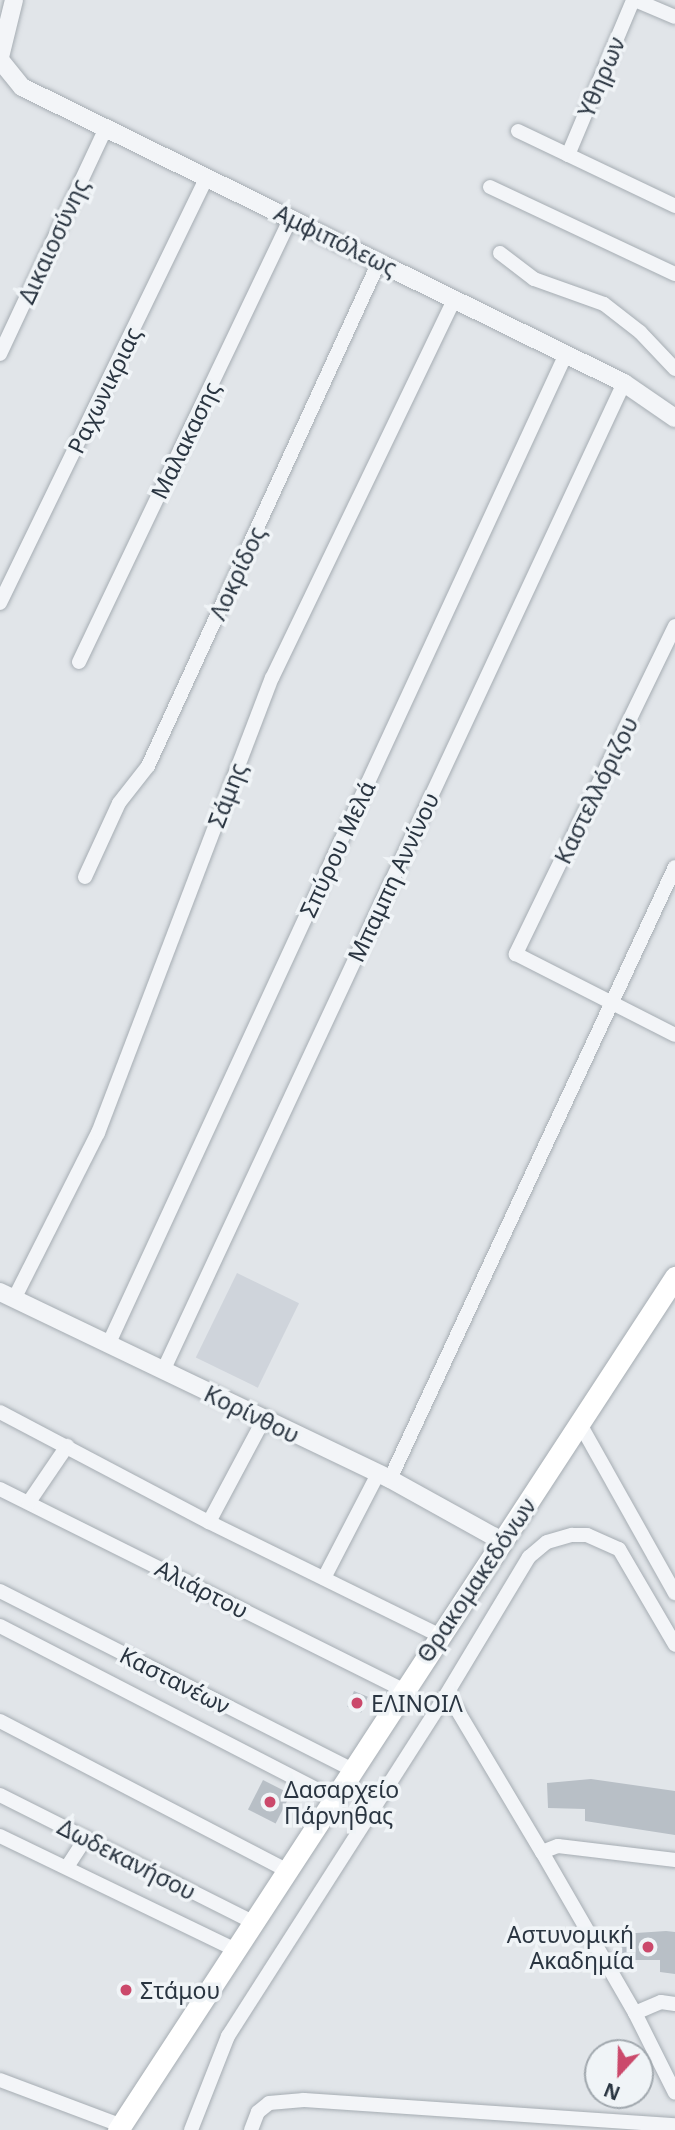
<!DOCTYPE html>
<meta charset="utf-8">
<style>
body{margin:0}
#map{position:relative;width:675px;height:2130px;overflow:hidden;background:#e1e5e9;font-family:"Noto Sans",sans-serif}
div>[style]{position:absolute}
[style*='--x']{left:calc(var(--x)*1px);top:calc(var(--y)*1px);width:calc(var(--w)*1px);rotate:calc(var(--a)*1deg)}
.built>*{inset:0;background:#cfd4db;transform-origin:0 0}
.building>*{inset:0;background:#b8bfc6;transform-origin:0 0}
.roads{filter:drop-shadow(0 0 2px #a6adb3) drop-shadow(0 0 2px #a6adb3)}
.minor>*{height:14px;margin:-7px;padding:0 7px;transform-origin:7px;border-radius:7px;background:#f3f5f8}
.tertiary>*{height:18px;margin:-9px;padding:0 9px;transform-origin:9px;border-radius:9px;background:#f3f5f8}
.secondary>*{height:21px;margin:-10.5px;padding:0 10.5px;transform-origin:10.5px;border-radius:10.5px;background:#fff}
.dots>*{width:19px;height:19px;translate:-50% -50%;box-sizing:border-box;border:4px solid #f0f4f7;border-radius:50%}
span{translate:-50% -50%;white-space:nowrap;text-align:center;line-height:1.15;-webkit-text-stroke:7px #f0f4f7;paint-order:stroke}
.street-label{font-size:23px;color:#2a3541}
.poi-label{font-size:23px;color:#2a3541}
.left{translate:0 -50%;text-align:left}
.right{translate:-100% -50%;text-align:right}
.north{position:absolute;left:584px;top:2039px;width:70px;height:70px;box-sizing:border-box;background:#f0f4f7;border:2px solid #a1a8ae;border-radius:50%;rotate:202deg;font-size:19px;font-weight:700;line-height:28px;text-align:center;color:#2a3541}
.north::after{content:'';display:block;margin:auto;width:24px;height:32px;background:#cb496b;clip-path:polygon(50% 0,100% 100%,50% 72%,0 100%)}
</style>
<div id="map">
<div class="built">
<div style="left:237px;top:1273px;width:69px;height:94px;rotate:26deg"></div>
</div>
<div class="building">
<div style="left:354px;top:1691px;width:15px;height:17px;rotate:23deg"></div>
<div style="clip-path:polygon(591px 1779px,675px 1791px,675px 1835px,585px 1821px,585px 1809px,548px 1808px,547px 1783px)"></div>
<div style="left:263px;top:1780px;width:31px;height:33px;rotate:27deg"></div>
<div style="clip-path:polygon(666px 1931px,675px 1932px,675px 1974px,660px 1972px,660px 1960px,622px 1960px,621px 1934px)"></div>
</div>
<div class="roads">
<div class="minor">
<div style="--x:635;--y:0;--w:43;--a:23"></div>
<div style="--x:518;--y:131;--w:174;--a:25.5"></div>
<div style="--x:568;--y:155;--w:168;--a:-67.2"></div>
<div style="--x:490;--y:187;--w:204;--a:25.2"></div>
<div style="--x:500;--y:253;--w:43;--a:37.4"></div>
<div style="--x:534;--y:279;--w:74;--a:19.7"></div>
<div style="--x:604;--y:304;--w:46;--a:37.9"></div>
<div style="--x:640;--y:332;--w:51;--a:46.6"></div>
<div style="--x:0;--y:354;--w:250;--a:-64.9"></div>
<div style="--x:0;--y:603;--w:474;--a:-64.1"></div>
<div style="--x:675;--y:626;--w:365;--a:115.9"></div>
<div style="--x:516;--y:954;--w:178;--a:27"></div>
<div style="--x:79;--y:662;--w:492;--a:-64.5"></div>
<div style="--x:85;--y:877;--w:81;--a:-65.3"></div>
<div style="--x:119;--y:803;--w:47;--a:-51.9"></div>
<div style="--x:148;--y:766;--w:554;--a:-65.38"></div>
<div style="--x:14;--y:1299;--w:186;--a:-63.2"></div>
<div style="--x:98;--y:1133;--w:487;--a:-69.1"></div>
<div style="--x:272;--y:678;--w:422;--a:-64.3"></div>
<div style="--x:108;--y:1345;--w:1092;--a:-65.2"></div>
<div style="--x:163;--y:1371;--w:1090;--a:-64.99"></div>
<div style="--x:0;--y:1412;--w:236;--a:27.8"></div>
<div style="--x:209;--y:1522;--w:256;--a:26.2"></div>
<div style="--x:580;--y:1424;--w:194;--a:60.7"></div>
<div style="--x:390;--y:1479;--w:675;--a:-65.03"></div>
<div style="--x:0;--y:1489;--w:450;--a:26.5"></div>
<div style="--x:29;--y:1502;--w:68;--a:-55.8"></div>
<div style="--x:209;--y:1522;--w:117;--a:-61.9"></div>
<div style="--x:324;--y:1578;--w:117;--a:-62.6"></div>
<div style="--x:0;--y:1591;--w:394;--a:26.9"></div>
<div style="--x:0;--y:1626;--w:373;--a:27.3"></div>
<div style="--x:443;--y:1700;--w:15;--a:32"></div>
<div style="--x:456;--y:1708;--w:168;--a:59.2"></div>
<div style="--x:542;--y:1852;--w:186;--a:60"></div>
<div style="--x:635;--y:2013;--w:89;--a:63.4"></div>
<div style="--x:0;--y:1721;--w:322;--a:27.5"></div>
<div style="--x:0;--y:1795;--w:284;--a:26.7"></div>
<div style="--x:0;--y:1836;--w:262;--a:25.8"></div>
<div style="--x:542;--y:1852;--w:17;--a:-21"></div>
<div style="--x:558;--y:1846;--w:118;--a:6.8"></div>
<div style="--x:67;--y:1867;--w:35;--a:-57"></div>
<div style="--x:635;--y:2013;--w:28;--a:-23"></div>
<div style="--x:661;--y:2002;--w:14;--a:8"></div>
<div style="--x:0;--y:2080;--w:128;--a:20.6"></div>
<div style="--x:191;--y:2130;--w:101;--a:-68.5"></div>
<div style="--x:228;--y:2036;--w:399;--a:-57.4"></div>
<div style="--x:443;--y:1700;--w:167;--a:-59"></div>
<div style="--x:529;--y:1557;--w:23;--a:-40"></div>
<div style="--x:547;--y:1542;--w:26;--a:-16"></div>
<div style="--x:572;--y:1535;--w:15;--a:0"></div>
<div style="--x:587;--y:1535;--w:35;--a:24"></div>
<div style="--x:619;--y:1549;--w:111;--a:59.7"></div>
<div style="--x:251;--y:2130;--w:19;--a:-69"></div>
<div style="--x:258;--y:2112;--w:14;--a:-39"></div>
<div style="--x:269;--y:2103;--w:35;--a:-5"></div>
<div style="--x:304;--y:2100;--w:372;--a:3.9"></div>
</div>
<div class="tertiary">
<div style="--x:0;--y:57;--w:59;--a:-76.2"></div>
<div style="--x:0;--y:60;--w:35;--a:51"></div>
<div style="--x:22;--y:87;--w:671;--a:26.18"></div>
<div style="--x:624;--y:383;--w:62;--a:34.5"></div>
<div style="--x:0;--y:1292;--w:433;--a:25.6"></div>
<div style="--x:390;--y:1479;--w:128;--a:29"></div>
</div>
<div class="secondary">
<div style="--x:118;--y:2130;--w:1019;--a:-56.86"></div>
</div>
</div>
<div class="dots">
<div style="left:357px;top:1703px;background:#cb496b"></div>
<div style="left:270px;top:1802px;background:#cb496b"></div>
<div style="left:648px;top:1947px;background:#cb496b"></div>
<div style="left:126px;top:1990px;background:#cb496b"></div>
</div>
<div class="street-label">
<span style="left:601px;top:77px;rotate:-67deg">Υθηρων</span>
<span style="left:336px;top:240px;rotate:26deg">Αμφιπόλεως</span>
<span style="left:53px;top:241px;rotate:-65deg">Δικαιοσύνης</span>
<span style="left:104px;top:390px;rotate:-64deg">Ραχωνικριας</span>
<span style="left:185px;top:440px;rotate:-64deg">Μαλακασης</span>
<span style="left:237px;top:573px;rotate:-65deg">Λοκρίδος</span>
<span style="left:596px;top:790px;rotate:-64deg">Καστελλόριζου</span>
<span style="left:227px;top:795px;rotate:-69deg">Σάμης</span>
<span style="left:337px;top:849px;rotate:-65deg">Σπύρου Μελά</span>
<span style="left:393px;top:877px;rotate:-65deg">Μπαμπη Αννίνου</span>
<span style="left:252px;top:1414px;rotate:26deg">Κορίνθου</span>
<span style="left:476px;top:1580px;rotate:-56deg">Θρακομακεδόνων</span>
<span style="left:202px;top:1589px;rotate:27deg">Αλιάρτου</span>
<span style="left:175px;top:1680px;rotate:27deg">Καστανέων</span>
<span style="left:127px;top:1859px;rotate:27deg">Δωδεκανήσου</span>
</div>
<div class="poi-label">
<span class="left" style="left:371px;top:1703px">ΕΛΙΝΟΙΛ</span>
<span class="left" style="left:284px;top:1802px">Δασαρχείο<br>Πάρνηθας</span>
<span class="right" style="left:634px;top:1947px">Αστυνομική<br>Ακαδημία</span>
<span class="left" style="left:140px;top:1990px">Στάμου</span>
</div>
<div class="north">N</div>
</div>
